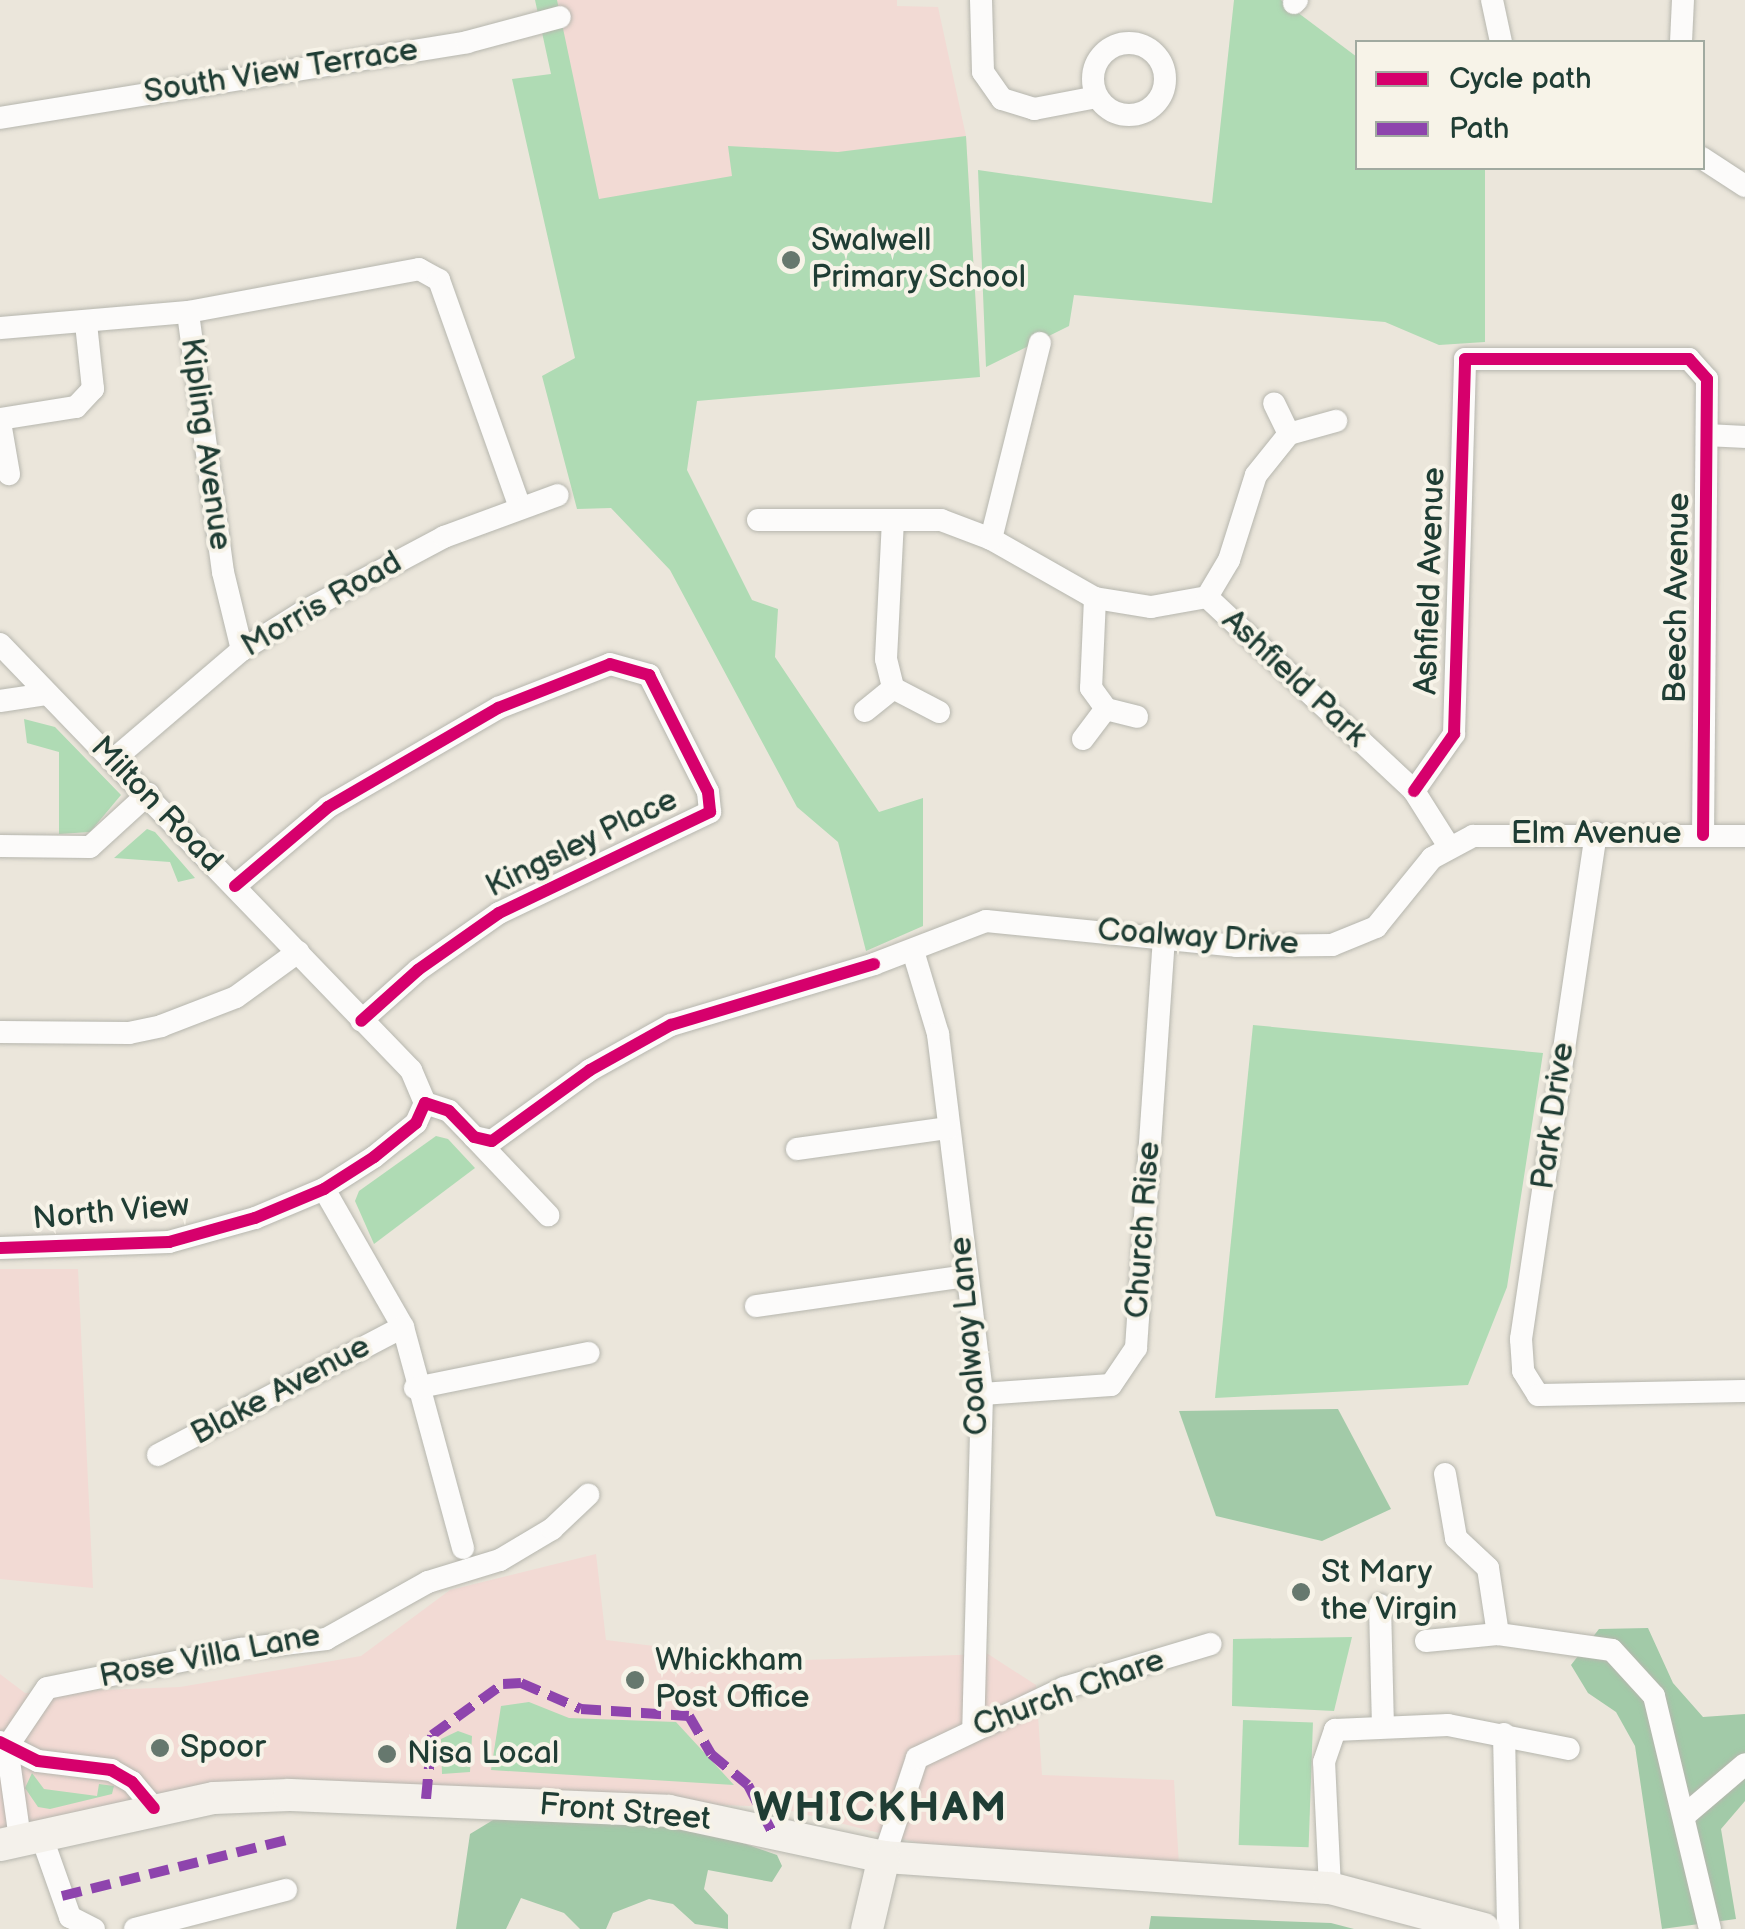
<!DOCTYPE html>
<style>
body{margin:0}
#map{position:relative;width:1745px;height:1929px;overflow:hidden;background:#ebe6db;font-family:"Balsamiq Sans",sans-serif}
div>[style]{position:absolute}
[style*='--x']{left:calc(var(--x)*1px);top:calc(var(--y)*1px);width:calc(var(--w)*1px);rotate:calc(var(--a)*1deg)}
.built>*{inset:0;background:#f2dad4}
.green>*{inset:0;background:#afdbb4;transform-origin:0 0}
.forest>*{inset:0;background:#a2caa8}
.roads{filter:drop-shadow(0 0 2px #b6b6ae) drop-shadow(0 0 2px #b6b6ae)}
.minor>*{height:22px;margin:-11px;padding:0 11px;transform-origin:11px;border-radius:11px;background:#fcfbfa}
.minor>.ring{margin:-11px;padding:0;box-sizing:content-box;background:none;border:22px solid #fcfbfa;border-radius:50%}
.secondary>*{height:32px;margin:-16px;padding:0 16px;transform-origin:16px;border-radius:16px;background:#f4f1eb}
.quiet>*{height:10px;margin-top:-5px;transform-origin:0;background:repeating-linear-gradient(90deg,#8e44ad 0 20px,transparent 0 30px)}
.cycleway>*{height:12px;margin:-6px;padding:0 6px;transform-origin:6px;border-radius:6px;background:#d6006c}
.dots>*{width:28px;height:28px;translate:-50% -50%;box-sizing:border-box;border:5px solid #f7f3e8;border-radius:50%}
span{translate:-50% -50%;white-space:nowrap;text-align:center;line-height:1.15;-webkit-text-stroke:8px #f7f3e8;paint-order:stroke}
.street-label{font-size:32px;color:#1f3d34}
.poi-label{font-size:32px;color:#1f3d34}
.left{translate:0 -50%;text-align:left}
.district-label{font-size:42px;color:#1f3d34;font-weight:700;letter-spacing:2.5px}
.legend{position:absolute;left:1355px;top:40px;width:350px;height:130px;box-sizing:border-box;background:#f7f3e8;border:2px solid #a1aaa0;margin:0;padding:12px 18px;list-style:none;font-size:30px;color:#1f3d34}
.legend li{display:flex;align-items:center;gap:20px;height:50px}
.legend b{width:50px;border:2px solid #a1aaa0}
</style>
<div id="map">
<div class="built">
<div style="clip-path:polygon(556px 0,897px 0,897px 6px,938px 7px,966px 136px,980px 377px,619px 320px)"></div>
<div style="clip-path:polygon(0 1269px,78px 1269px,93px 1588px,0 1579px)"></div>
<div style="clip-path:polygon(596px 1554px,606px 1640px,775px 1661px,988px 1654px,1036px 1685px,1042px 1775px,1174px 1780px,1179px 1866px,935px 1847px,776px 1807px,241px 1788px,0 1845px,0 1674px,25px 1693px,180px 1687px,361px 1656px,450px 1590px)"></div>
</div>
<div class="green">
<div style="clip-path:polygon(535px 0,557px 0,599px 199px,732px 176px,728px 146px,838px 152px,966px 136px,980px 377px,697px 401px,687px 470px,752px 600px,778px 609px,775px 657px,879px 812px,923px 798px,923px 926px,866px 951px,838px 842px,797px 807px,670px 570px,611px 508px,577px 509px,542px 376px,575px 358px,512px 79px,551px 74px)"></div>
<div style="clip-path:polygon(1234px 0,1281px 0,1357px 57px,1358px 168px,1485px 168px,1485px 342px,1439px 345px,1385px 322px,1074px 295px,1069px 326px,986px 367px,978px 170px,1212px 203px)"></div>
<div style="clip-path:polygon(24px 719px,55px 727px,121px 795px,90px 832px,59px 834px,59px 752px,27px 743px)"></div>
<div style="clip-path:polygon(147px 829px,155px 832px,195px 878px,178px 882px,170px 862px,114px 858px)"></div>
<div style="clip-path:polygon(1253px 1025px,1543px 1053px,1507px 1287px,1468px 1385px,1215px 1398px)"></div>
<div style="clip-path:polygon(436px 1136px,448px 1139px,475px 1168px,374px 1244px,355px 1201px,359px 1191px)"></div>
<div style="clip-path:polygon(1352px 1637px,1334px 1711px,1232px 1706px,1233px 1639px)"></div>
<div style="clip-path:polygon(529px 1702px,569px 1718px,676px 1722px,734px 1785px,491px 1770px,501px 1706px)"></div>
<div style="left:1243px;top:1720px;width:70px;height:125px;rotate:2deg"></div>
<div style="clip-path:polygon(458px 1731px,472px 1736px,470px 1772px,442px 1774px,441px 1739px)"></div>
<div style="clip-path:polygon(32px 1773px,44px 1789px,97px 1796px,99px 1784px,114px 1786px,112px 1794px,50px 1809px,38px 1807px,25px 1788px)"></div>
</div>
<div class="forest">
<div style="clip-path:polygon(1338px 1409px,1391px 1509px,1322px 1541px,1216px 1516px,1179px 1411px)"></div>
<div style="clip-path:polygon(1648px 1628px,1673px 1683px,1703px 1717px,1745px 1714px,1745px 1801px,1721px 1829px,1736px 1919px,1662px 1929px,1635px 1746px,1616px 1712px,1588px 1693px,1571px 1665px,1599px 1629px)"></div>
<div style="clip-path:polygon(498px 1817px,688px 1824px,777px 1855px,782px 1866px,772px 1882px,708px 1870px,704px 1889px,728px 1915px,728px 1929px,695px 1924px,673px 1904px,649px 1899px,613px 1913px,606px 1929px,580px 1929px,564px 1913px,521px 1898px,506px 1929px,456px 1929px,470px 1834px)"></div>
<div style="clip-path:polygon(1151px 1916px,1331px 1923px,1354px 1929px,1149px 1929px)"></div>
</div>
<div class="roads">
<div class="minor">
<div style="--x:981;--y:0;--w:72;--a:88.4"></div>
<div style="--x:983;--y:72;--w:33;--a:55"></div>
<div style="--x:1002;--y:99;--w:34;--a:17"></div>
<div style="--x:1034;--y:109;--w:64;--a:-10.8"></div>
<div style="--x:1492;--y:0;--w:43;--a:77.9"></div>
<div style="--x:1294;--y:3;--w:4;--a:-45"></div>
<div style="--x:1681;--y:42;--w:42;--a:-87.3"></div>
<div class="ring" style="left:1093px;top:43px;width:50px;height:50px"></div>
<div style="--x:0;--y:118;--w:473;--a:-9.2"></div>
<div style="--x:467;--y:42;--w:96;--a:-15"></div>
<div style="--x:1702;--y:158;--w:51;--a:33.1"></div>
<div style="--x:0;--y:328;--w:189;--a:-4.9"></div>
<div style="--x:0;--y:419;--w:77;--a:-9"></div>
<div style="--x:76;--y:407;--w:25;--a:-47"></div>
<div style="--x:93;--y:389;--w:65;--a:-96.1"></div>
<div style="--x:0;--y:422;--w:53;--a:80.2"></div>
<div style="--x:1289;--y:434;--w:49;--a:-15.5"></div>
<div style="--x:1707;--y:435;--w:38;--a:3"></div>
<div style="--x:758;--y:520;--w:183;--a:0"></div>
<div style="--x:941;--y:520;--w:53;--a:20.8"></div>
<div style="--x:991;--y:539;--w:120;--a:29.6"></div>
<div style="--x:1095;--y:598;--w:57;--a:9.1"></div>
<div style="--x:1151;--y:607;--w:57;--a:-10.1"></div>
<div style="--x:1207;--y:597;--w:284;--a:43.1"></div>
<div style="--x:1414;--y:791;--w:64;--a:57.8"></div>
<div style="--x:893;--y:520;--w:139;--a:92.9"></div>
<div style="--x:886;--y:659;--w:30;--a:76"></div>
<div style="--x:893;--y:688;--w:52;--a:27.6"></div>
<div style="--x:991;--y:539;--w:202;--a:-76"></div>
<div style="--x:1207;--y:597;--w:43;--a:-59.3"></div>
<div style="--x:1229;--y:560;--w:89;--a:-72.4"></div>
<div style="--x:1256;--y:475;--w:53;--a:-51.2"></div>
<div style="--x:1289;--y:434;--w:34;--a:-116"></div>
<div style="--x:1095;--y:598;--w:90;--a:92.5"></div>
<div style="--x:1091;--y:688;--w:26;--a:54"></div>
<div style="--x:1106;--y:709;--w:32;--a:14"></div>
<div style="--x:0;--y:644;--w:592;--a:46.03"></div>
<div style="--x:411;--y:1070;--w:36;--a:67"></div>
<div style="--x:425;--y:1103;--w:22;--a:114"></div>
<div style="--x:416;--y:1123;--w:54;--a:141"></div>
<div style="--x:374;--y:1157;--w:59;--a:147.4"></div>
<div style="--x:324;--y:1189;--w:75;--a:157.2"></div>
<div style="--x:255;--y:1218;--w:89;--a:164.4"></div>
<div style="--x:169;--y:1242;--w:169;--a:178"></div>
<div style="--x:242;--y:650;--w:80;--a:-103.7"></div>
<div style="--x:223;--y:572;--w:262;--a:-97.7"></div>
<div style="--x:188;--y:312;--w:235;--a:-10.5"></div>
<div style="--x:419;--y:269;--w:23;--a:29"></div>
<div style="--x:439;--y:280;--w:239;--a:70.4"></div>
<div style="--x:0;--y:701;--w:48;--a:-8.5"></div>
<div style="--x:865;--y:711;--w:36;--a:-39"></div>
<div style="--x:1083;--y:739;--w:38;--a:-53"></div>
<div style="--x:113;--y:760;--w:170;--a:-40.5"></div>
<div style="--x:242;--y:650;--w:72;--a:-31.9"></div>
<div style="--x:303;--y:612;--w:160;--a:-28"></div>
<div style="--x:444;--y:537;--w:121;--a:-20.2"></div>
<div style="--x:1414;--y:791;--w:70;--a:-54.9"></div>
<div style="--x:1454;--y:734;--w:375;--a:-88.3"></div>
<div style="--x:1465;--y:359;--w:224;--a:0"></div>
<div style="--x:1689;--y:359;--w:27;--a:48"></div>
<div style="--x:1707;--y:379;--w:456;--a:90.5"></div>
<div style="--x:1596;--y:833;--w:512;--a:98.43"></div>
<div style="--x:1521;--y:1339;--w:32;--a:86"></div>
<div style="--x:1523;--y:1371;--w:28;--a:58"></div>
<div style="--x:1538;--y:1395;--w:207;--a:-1.1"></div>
<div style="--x:0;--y:846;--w:90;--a:0.6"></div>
<div style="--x:90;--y:847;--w:79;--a:-42.4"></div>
<div style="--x:235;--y:886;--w:122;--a:-40.3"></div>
<div style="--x:328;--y:807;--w:197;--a:-30.2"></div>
<div style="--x:498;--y:708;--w:120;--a:-21.4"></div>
<div style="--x:610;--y:664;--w:41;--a:15.8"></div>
<div style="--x:649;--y:675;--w:131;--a:63.2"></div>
<div style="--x:708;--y:792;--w:20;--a:84"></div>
<div style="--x:710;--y:812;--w:234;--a:154.4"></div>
<div style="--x:499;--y:913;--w:99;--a:144.9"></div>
<div style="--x:418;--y:970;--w:76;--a:138.2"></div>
<div style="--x:913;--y:951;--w:87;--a:73.2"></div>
<div style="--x:938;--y:1034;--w:363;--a:83"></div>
<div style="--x:982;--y:1394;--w:333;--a:91.5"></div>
<div style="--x:0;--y:1032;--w:129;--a:0.4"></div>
<div style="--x:129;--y:1033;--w:33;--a:-12"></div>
<div style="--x:161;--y:1026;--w:80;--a:-21.1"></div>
<div style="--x:236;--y:997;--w:77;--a:-36"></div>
<div style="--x:425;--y:1103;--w:25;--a:18"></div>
<div style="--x:449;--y:1111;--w:36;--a:46"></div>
<div style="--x:474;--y:1137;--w:18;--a:13"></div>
<div style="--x:492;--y:1141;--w:121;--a:-35.9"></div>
<div style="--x:590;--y:1070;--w:93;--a:-29.1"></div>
<div style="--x:671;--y:1025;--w:212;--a:-16.7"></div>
<div style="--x:874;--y:964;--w:120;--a:-21"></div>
<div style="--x:986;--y:921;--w:251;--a:5.7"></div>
<div style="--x:1236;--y:946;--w:96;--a:-0.6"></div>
<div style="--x:1332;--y:945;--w:48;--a:-22.2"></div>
<div style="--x:1376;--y:927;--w:89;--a:-50.9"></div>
<div style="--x:1432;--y:858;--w:47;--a:-28.2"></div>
<div style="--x:1473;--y:836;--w:272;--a:0"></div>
<div style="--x:474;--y:1137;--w:108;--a:46.5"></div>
<div style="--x:797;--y:1149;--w:153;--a:-7.9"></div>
<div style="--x:324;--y:1189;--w:159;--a:60.2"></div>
<div style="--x:403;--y:1327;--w:229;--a:74.8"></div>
<div style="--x:756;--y:1306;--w:213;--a:-8.1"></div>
<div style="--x:415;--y:1388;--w:177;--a:-11.4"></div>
<div style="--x:982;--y:1394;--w:129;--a:-4"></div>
<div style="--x:1111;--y:1385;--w:45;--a:-56"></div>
<div style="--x:1136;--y:1348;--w:412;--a:-86.1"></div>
<div style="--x:158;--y:1455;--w:276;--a:-27.6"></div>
<div style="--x:1445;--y:1474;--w:65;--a:80.2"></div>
<div style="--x:1456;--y:1538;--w:44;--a:43.2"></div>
<div style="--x:1488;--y:1568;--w:67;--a:81.4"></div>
<div style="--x:1380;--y:1605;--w:120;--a:88.6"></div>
<div style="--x:1426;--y:1641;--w:72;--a:-5.6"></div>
<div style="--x:1498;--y:1634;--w:115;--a:8"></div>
<div style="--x:1612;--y:1650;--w:62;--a:47.6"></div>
<div style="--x:1654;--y:1696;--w:240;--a:76.5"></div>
<div style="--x:1504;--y:1734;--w:195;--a:88.8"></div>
<div style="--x:0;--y:1742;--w:42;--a:26.6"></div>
<div style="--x:38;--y:1761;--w:74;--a:7"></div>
<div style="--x:111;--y:1770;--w:24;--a:30"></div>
<div style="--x:132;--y:1782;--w:34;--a:50"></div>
<div style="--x:1684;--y:1816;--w:80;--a:-40.4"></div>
<div style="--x:41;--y:1835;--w:87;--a:70.5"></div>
<div style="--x:70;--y:1917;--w:27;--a:27"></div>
<div style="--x:20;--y:1839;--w:93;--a:-98"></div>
<div style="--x:7;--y:1747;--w:71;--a:-55.9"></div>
<div style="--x:47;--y:1688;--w:198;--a:-11.4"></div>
<div style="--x:241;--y:1649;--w:86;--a:-6.7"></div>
<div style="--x:326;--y:1639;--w:117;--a:-29.2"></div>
<div style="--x:428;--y:1582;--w:75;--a:-17"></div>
<div style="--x:500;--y:1560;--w:61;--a:-30.8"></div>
<div style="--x:552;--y:1529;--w:50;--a:-43.4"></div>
<div style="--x:884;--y:1857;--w:104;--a:-71.6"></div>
<div style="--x:917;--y:1758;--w:163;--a:-25.5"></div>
<div style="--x:1064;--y:1688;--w:153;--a:-16.7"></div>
<div style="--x:1330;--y:1888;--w:126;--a:-92.7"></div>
<div style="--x:1324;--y:1762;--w:34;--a:-71"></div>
<div style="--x:1335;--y:1730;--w:113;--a:-2.5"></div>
<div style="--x:1448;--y:1725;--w:123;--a:11.2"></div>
<div style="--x:135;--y:1929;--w:156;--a:-14.5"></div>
</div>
<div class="secondary">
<div style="--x:0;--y:1845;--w:219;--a:-12.4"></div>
<div style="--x:214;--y:1798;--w:75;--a:-2.3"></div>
<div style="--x:289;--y:1795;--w:380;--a:2.4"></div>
<div style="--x:669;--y:1811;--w:220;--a:12.1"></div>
<div style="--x:884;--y:1857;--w:447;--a:4"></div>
<div style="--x:1330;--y:1888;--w:159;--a:14.9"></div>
<div style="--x:867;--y:1929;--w:74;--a:-76.7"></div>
</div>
</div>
<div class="quiet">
<div style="--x:426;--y:1799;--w:64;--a:-84.6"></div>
<div style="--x:432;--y:1735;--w:87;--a:-35.7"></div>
<div style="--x:503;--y:1684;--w:18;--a:-3"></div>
<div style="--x:521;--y:1683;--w:65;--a:23.4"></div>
<div style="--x:581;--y:1709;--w:108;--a:3.7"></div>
<div style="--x:689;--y:1716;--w:44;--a:59.9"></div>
<div style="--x:711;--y:1754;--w:48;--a:40"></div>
<div style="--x:748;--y:1785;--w:51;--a:62.9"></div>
<div style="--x:62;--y:1896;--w:235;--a:-14"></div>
</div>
<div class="cycleway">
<div style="--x:1414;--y:791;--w:70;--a:-54.9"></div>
<div style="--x:1454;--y:734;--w:375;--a:-88.3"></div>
<div style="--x:1465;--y:359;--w:224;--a:0"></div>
<div style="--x:1689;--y:359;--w:27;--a:48"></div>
<div style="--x:1707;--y:379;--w:456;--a:90.5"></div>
<div style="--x:235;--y:886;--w:122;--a:-40.3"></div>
<div style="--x:328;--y:807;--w:197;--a:-30.2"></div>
<div style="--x:498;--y:708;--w:120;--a:-21.4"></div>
<div style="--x:610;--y:664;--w:41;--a:15.8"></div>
<div style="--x:649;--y:675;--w:131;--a:63.2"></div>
<div style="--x:708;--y:792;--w:20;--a:84"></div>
<div style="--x:710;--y:812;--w:234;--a:154.4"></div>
<div style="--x:499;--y:913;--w:99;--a:144.9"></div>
<div style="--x:418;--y:970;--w:76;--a:138.2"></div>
<div style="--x:0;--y:1248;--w:169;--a:-2"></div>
<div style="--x:169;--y:1242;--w:89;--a:-15.6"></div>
<div style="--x:255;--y:1218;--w:75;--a:-22.8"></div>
<div style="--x:324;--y:1189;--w:59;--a:-32.6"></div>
<div style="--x:374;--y:1157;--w:54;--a:-39"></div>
<div style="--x:416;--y:1123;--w:22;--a:-66"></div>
<div style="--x:425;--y:1103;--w:25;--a:18"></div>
<div style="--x:449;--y:1111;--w:36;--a:46"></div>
<div style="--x:474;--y:1137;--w:18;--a:13"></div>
<div style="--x:492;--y:1141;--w:121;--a:-35.9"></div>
<div style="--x:590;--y:1070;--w:93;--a:-29.1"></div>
<div style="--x:671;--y:1025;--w:212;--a:-16.7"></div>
<div style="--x:0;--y:1742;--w:42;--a:26.6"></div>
<div style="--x:38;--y:1761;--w:74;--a:7"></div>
<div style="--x:111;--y:1770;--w:24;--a:30"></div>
<div style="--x:132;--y:1782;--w:34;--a:50"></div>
</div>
<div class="dots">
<div style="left:791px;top:260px;background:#66786e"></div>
<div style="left:1301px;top:1592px;background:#66786e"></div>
<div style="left:635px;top:1680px;background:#66786e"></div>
<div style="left:160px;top:1748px;background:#66786e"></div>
<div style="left:387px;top:1754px;background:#66786e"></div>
</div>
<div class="street-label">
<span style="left:281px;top:72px;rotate:-9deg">South View Terrace</span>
<span style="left:205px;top:444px;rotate:82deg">Kipling Avenue</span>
<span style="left:1431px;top:581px;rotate:-88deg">Ashfield Avenue</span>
<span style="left:1678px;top:598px;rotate:-89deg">Beech Avenue</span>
<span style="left:322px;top:605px;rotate:-30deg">Morris Road</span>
<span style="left:1294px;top:679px;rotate:43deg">Ashfield Park</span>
<span style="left:156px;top:805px;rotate:46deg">Milton Road</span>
<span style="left:1596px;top:834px">Elm Avenue</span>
<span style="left:582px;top:844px;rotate:-26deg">Kingsley Place</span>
<span style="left:1198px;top:938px;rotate:4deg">Coalway Drive</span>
<span style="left:1554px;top:1116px;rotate:-82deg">Park Drive</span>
<span style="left:111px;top:1213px;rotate:-5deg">North View</span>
<span style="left:1144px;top:1230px;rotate:-86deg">Church Rise</span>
<span style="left:970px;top:1336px;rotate:-95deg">Coalway Lane</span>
<span style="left:281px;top:1391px;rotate:-28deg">Blake Avenue</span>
<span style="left:210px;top:1657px;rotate:-11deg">Rose Villa Lane</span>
<span style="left:1069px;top:1694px;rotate:-20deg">Church Chare</span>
<span style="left:625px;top:1813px;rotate:5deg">Front Street</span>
</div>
<div class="poi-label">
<span class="left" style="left:811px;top:260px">Swalwell<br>Primary School</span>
<span class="left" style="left:1321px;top:1592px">St Mary<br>the Virgin</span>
<span class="left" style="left:655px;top:1680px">Whickham<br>Post Office</span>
<span class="left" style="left:180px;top:1748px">Spoor</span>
<span class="left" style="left:407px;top:1754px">Nisa Local</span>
</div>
<div class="district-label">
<span style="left:881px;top:1809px">WHICKHAM</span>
</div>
<ul class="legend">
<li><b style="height:12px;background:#d6006c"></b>Cycle path</li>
<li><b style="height:12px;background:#8e44ad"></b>Path</li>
</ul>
</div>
